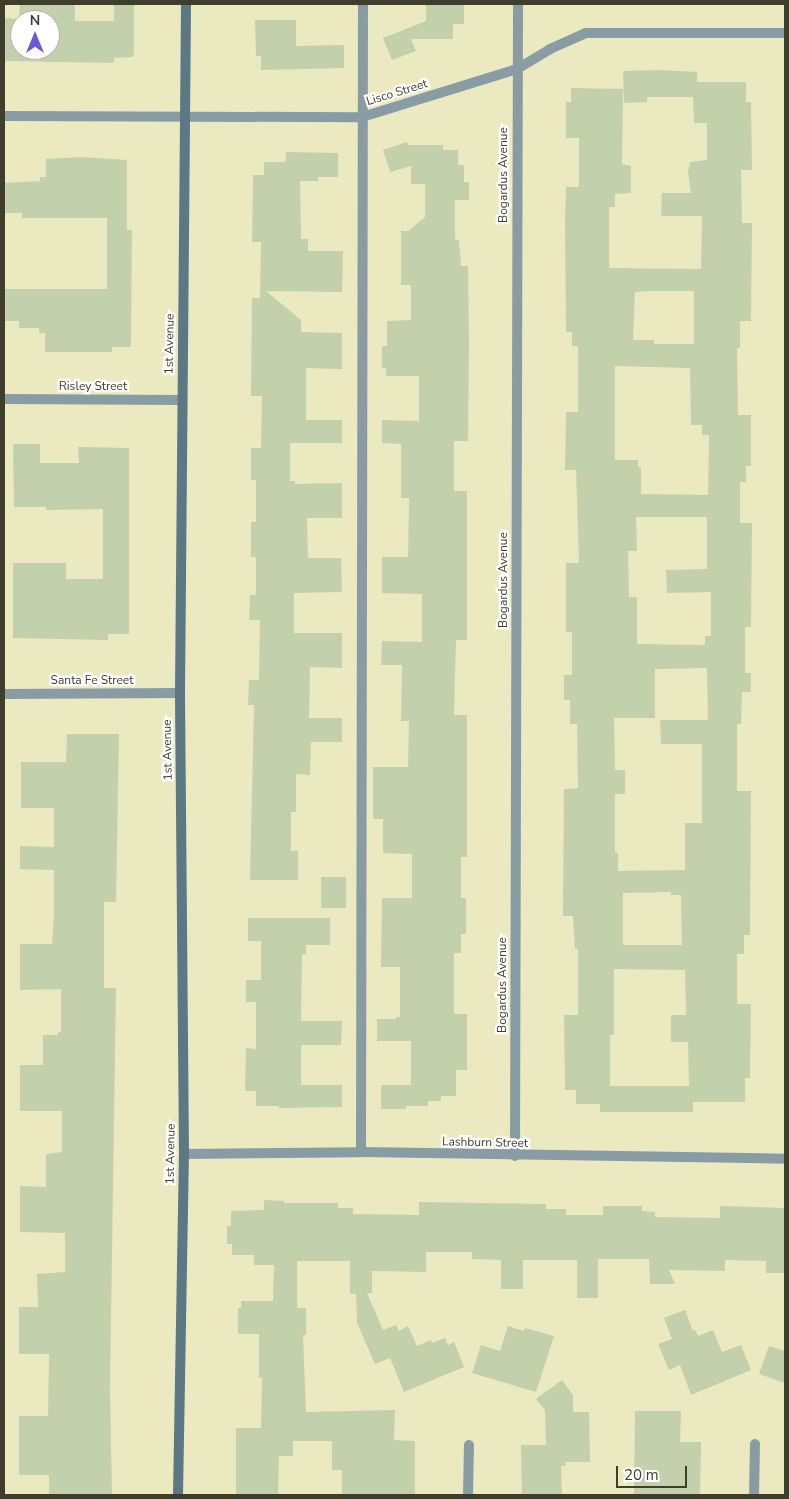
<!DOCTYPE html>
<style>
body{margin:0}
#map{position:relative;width:789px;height:1499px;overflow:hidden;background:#ebe9c0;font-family:"Nunito Sans",sans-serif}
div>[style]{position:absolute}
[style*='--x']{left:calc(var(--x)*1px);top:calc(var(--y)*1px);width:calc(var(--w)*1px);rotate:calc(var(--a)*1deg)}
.building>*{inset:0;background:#c2d1ab;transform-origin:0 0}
.service>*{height:10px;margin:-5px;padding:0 5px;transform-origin:5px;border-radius:5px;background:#899ca4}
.minor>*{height:10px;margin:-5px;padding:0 5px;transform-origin:5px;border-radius:5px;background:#899ca4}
.tertiary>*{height:10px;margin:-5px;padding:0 5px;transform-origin:5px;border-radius:5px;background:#899ca4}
.secondary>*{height:10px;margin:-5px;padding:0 5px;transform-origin:5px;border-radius:5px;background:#5c7884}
span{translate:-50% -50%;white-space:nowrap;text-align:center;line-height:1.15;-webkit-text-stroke:4.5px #fff;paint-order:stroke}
.street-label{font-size:12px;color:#3f3e2d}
.frame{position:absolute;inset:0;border:5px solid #3f3e2d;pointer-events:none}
.north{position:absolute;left:10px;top:10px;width:50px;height:50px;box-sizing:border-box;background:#fff;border:1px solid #b2b2ab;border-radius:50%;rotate:0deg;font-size:14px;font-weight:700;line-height:20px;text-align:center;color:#3f3e2d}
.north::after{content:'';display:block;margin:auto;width:18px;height:22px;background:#6a59d3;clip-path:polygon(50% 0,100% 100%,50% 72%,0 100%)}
.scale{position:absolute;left:616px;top:1466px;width:71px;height:22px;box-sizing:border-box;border:2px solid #3f3e2d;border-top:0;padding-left:6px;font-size:15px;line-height:18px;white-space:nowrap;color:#3f3e2d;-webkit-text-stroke:4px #fff;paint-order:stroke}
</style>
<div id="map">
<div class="building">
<div style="clip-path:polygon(evenodd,20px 4px,75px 4px,75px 21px,114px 21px,114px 4px,134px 4px,134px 54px,132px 57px,114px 58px,114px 63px,4px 61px,4px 18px,19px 19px,20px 4px,20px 20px,50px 20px,50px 50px,20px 50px,20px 20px)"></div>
<div style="clip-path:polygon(426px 4px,464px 4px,464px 24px,453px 24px,453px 39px,411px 39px,416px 51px,392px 60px,383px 38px,426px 21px)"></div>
<div style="clip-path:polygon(255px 20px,296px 20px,296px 46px,344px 45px,344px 68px,261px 70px,261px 56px,256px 56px)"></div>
<div style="clip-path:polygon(evenodd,659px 70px,697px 72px,697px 82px,746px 82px,746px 102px,751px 102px,752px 170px,741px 170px,742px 223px,752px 223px,751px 321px,740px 321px,740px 348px,737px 348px,738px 415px,751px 415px,751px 466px,746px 466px,746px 482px,740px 482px,740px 523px,752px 523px,751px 627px,745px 627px,745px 673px,751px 673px,751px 692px,742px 692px,741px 724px,737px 724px,737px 791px,751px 791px,750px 935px,744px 935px,744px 954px,737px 954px,737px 1004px,751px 1004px,750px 1078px,745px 1078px,745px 1102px,693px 1102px,693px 1112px,600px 1112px,600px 1104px,576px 1104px,576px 1090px,565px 1090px,564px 1015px,578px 1015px,578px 949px,575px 949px,573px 916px,563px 916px,564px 789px,578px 788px,577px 724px,570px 724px,570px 700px,564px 700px,564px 675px,572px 675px,572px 632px,566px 632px,566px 563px,579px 563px,576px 470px,565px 470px,566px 412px,578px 412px,578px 346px,572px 346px,572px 332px,566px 332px,565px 220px,566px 187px,579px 187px,579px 138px,566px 138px,566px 102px,571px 102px,571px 88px,623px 89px,622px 164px,631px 166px,631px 193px,615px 194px,615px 207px,609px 207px,609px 268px,701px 269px,702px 216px,661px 216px,662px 193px,691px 193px,688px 172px,690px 162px,707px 160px,707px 123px,694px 123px,693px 97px,647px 97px,647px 102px,624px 103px,623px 71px,659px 70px,649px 291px,694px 291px,694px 344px,654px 344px,654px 340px,633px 340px,635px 292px,649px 291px,659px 70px,615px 366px,690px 368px,691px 425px,702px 425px,702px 435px,709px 435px,708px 495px,641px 494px,641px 467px,638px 467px,638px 460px,615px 460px,615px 366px,659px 70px,636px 517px,707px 517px,707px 569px,666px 570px,667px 593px,711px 592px,711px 636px,705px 636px,705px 645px,637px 644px,637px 597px,629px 597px,628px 551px,637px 551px,636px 517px,659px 70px,707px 668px,708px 720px,660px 720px,661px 744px,702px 744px,702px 823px,685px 823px,685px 870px,618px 871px,618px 853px,615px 853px,615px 794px,625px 794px,625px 770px,615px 770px,614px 718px,655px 718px,655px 669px,707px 668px,659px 70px,671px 892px,671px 895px,681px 895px,682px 945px,623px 945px,623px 893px,671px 892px,659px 70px,614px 969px,685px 970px,686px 1015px,671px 1015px,671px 1042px,688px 1042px,689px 1086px,610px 1086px,610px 1035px,614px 1035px,614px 969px)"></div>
<div style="clip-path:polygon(407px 142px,408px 145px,443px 145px,443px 150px,458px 150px,458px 165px,464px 165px,464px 182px,469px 182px,469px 200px,455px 200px,455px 239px,459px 240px,461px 266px,468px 266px,469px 340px,468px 441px,454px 441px,454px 491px,467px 491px,467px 640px,456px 640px,454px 715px,467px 715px,467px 857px,461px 857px,461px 898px,466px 898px,466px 934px,461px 934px,461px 953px,454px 953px,454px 1014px,467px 1014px,467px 1070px,456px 1070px,456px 1096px,441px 1096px,441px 1101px,428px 1101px,428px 1106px,406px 1106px,406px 1109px,381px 1109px,381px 1085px,411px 1085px,411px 1041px,377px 1041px,377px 1019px,396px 1019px,396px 1017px,400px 1017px,400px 967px,381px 967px,382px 898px,412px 898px,412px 854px,383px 853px,383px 819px,373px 819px,373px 767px,408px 767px,409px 721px,401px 721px,402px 665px,381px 665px,382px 641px,422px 642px,422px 594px,382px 593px,382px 557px,408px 557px,409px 498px,401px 498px,401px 444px,382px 443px,382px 420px,419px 421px,419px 376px,386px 376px,386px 368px,382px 368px,382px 346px,387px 346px,387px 321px,411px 320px,411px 285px,401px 285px,401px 231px,408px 231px,425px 217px,425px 184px,411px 184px,411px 166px,390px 172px,383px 150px)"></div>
<div style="clip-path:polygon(286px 152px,338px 153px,338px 177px,318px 177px,318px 181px,300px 181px,301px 239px,308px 239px,308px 251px,343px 251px,342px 292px,266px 291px,301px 320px,301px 332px,342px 333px,342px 369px,306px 368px,306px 420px,342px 420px,342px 443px,290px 443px,290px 481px,295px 481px,295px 484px,342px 483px,342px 518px,307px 518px,308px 558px,341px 558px,342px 592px,294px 593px,294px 633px,342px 633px,342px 668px,310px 667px,309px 718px,342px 718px,342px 742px,311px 742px,310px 775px,296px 774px,296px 812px,291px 812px,291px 851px,298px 851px,298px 880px,250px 880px,254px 705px,248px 705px,249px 680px,259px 680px,260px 620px,249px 620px,250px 595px,256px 595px,256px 557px,251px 557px,251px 522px,256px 522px,256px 480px,251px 480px,251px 448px,261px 448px,262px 396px,251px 396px,252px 298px,260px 298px,261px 242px,252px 242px,253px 175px,264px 175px,264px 162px,284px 162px,286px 160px)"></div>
<div style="clip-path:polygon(81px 157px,127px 160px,127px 230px,132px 230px,131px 347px,112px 347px,112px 352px,45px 352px,45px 333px,39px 333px,39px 328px,19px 328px,19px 321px,4px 321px,4px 289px,107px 289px,107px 218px,22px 218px,22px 213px,4px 213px,4px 183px,40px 181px,40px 177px,46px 177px,46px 159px)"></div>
<div style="clip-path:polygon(13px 444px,40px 444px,40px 463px,79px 463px,78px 447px,129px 448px,129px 634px,108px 634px,108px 640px,13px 638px,13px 563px,66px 563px,66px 579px,103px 579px,103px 509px,46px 510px,46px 507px,14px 507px)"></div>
<div style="clip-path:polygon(67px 734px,119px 734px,116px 902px,104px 902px,104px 988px,116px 988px,110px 1388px,112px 1495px,49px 1495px,49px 1475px,19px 1475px,19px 1416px,48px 1416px,49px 1354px,19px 1354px,19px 1307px,38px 1307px,37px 1274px,65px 1272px,65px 1233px,20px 1232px,20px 1186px,46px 1187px,46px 1154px,62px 1152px,62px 1111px,20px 1111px,20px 1065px,43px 1065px,43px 1035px,58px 1035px,58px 1032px,61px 1032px,61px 989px,20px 990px,20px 944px,52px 944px,54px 915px,54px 870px,20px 869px,20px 846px,54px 847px,54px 808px,21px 808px,21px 762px,66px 762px)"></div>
<div style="left:321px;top:877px;width:25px;height:31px"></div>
<div style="clip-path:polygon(248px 918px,330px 918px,330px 945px,306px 945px,306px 954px,302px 954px,301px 1021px,342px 1021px,341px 1045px,301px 1045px,301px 1085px,342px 1085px,342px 1107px,279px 1108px,279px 1106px,256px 1106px,256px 1091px,245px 1091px,246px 1048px,256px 1049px,256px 1002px,246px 1002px,246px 980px,261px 980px,261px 941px,248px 941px)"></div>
<div style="clip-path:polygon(264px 1200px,284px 1201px,284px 1203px,338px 1203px,338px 1208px,353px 1208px,353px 1214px,419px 1215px,419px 1202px,546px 1204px,546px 1209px,566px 1209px,566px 1215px,603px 1215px,603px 1206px,642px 1206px,642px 1211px,655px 1212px,655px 1217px,720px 1218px,720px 1206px,785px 1208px,785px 1273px,766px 1273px,766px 1261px,725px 1260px,725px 1271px,669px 1270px,675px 1284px,650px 1284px,649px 1259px,598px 1259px,598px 1298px,577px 1298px,577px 1260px,523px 1260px,523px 1289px,501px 1289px,501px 1260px,472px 1259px,472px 1252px,426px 1252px,426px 1272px,372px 1271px,372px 1293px,367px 1293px,383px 1330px,396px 1325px,399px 1331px,408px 1326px,417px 1346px,431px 1340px,432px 1343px,445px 1338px,448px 1345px,454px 1342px,464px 1367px,404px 1392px,390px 1358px,375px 1364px,357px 1323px,356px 1294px,350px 1294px,350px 1261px,297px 1261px,297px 1308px,306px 1308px,306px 1335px,303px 1335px,306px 1412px,395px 1410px,394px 1440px,415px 1441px,415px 1495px,342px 1495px,342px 1470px,332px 1470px,332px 1441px,293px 1441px,293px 1456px,279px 1456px,278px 1495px,236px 1495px,236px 1428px,261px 1428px,262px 1378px,259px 1378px,259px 1334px,238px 1334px,238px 1308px,241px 1308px,241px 1301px,273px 1301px,274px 1265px,254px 1265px,254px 1255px,232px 1255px,232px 1244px,227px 1244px,227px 1226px,231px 1226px,231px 1211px,264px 1210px)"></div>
<div style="clip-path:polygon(685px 1310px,693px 1331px,695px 1330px,698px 1336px,713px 1330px,722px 1352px,741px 1345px,751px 1370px,691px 1395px,680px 1365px,669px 1370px,658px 1344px,672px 1339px,664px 1318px)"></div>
<div style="clip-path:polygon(508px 1326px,524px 1331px,525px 1328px,554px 1336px,536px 1392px,472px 1373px,481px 1345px,500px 1351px)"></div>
<div style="clip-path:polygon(769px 1346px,785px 1351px,785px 1383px,759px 1374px)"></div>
<div style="clip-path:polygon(562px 1380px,573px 1395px,573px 1412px,589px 1412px,590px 1462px,565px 1462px,566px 1466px,561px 1466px,562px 1495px,522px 1495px,521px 1445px,546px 1445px,545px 1410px,536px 1399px)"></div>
<div style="clip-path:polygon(635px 1411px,681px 1411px,680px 1442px,701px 1442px,700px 1495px,634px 1495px)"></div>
</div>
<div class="service">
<div style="--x:361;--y:1152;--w:1148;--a:-89.9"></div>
</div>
<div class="minor">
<div style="--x:4;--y:116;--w:358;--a:0.2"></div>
<div style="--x:362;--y:117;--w:162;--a:-17.2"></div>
<div style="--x:517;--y:69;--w:39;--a:-31"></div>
<div style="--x:550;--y:49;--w:39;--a:-24"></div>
<div style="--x:586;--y:33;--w:199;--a:0"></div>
<div style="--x:4;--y:399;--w:178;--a:0.3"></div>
<div style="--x:184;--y:1154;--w:177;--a:-0.6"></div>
<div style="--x:361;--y:1152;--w:424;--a:0.9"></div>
<div style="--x:515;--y:1156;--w:1152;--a:-89.85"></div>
<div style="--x:468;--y:1495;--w:50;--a:-88.9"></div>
<div style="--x:754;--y:1495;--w:51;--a:-88.9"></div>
</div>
<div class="tertiary">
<div style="--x:4;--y:694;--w:176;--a:-0.3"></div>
</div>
<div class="secondary">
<div style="--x:178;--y:1495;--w:341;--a:-89"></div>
<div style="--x:184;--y:1154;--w:461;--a:-90.5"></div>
<div style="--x:180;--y:693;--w:689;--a:-89.5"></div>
</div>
<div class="street-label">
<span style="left:397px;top:93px;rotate:-17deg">Lisco Street</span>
<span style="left:504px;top:175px;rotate:-90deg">Bogardus Avenue</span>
<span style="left:170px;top:344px;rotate:-89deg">1st Avenue</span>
<span style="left:93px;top:387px">Risley Street</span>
<span style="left:504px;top:580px;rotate:-90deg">Bogardus Avenue</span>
<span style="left:92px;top:681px">Santa Fe Street</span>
<span style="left:168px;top:750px;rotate:-91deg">1st Avenue</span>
<span style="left:503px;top:985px;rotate:-90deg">Bogardus Avenue</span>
<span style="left:485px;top:1143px;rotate:1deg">Lashburn Street</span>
<span style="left:171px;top:1154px;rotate:-89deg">1st Avenue</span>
</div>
<div class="frame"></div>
<div class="north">N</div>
<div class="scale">20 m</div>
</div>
